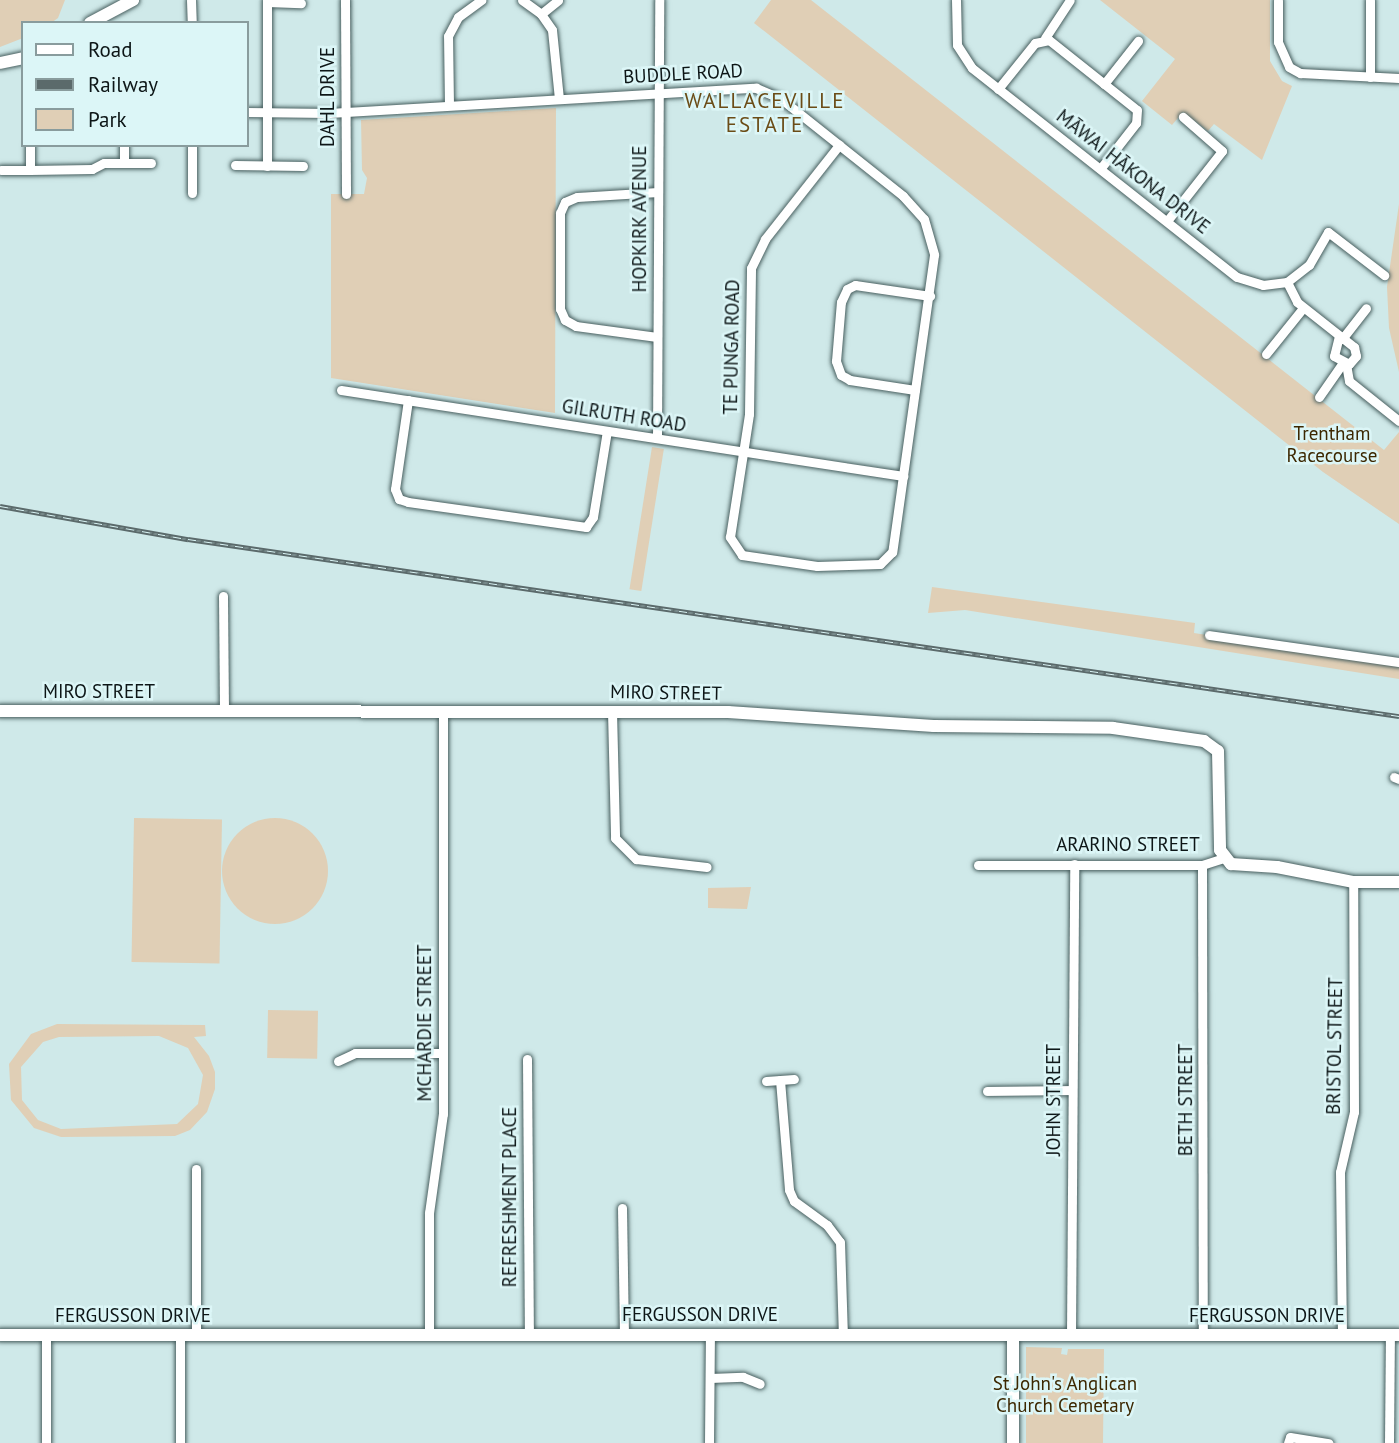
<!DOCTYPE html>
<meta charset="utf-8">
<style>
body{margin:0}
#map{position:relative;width:1399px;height:1443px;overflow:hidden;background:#cfe9e9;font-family:"PT Sans",sans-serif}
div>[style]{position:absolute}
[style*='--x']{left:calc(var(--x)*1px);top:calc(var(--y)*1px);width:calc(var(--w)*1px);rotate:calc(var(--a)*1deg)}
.green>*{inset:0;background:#e0cfb6;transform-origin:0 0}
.round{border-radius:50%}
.roads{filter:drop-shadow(0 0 2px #485f5f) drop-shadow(0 0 2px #485f5f)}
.street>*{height:9px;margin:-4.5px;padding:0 4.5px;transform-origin:4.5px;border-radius:4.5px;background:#fff}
.secondary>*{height:12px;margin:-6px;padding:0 6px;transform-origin:6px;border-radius:6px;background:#fff}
.rail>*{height:5px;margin-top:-2.5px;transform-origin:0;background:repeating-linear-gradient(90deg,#dcf6f7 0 8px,#5b6a6b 0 16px);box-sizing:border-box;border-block:2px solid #5b6a6b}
span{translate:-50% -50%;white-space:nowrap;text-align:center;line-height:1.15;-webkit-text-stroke:5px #dcf6f7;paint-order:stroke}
.street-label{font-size:19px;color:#0d1617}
.park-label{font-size:19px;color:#3c2700}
.neighbourhood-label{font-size:21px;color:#6b4c17;letter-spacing:2px}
.legend{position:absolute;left:21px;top:21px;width:228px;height:126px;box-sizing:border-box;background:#dcf6f7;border:2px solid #899c9d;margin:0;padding:9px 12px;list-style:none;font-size:21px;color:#0d1617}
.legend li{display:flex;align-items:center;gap:14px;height:35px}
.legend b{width:35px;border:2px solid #899c9d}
</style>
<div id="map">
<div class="green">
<div style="clip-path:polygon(0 0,65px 0,58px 18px,51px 23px,23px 23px,23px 38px,0 47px)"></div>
<div style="clip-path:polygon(771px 0,811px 0,1384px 450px,1399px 432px,1399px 524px,1323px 472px,754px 23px)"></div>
<div style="clip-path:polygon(1100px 0,1270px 0,1270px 61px,1282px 81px,1292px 86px,1262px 160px,1214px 124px,1208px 131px,1183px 112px,1172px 125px,1142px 101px,1175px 59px)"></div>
<div style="clip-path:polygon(556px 108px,555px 413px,331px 378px,331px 194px,364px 194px,367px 178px,362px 170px,361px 120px)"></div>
<div style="clip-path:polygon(1399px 204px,1399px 372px,1389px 328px,1387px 287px)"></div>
<div style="left:652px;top:447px;width:12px;height:144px;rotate:9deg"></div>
<div style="clip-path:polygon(932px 587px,1195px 623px,1194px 633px,1399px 665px,1399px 679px,965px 610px,928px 613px)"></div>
<div class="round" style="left:222px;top:818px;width:106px;height:106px"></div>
<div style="left:134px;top:818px;width:88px;height:144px;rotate:1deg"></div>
<div style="clip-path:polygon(751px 887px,747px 909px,708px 908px,708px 888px)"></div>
<div style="left:268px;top:1010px;width:50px;height:48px;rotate:1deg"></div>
<div style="clip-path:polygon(evenodd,57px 1024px,205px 1025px,206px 1036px,194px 1037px,209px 1056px,215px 1072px,215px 1089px,207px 1112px,190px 1130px,175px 1136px,61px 1137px,34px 1128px,11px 1100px,9px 1064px,31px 1034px,57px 1024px,159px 1036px,188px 1048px,203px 1075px,198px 1104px,177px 1124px,61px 1129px,38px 1120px,22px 1100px,21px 1067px,43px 1042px,59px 1037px,159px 1036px)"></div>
<div style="clip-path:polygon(1026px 1347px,1062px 1348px,1061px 1354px,1067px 1355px,1068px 1349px,1104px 1349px,1103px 1443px,1026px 1443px)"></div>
</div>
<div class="roads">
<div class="street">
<div style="--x:191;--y:0;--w:23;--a:88"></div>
<div style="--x:345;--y:0;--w:194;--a:89.7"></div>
<div style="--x:522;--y:0;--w:24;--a:36"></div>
<div style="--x:541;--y:14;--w:19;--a:55"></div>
<div style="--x:552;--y:30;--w:69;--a:84.2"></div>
<div style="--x:956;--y:0;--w:45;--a:88.7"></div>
<div style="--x:957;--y:45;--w:27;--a:57"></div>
<div style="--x:972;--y:68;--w:337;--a:38.3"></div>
<div style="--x:1237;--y:277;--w:27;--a:17"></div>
<div style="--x:1263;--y:285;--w:24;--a:-7"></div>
<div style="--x:1287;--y:282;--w:28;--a:-38"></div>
<div style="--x:1309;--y:265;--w:38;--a:-60"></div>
<div style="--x:1328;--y:232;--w:71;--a:37.5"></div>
<div style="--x:1278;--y:0;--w:42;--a:90"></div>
<div style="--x:1278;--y:42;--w:27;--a:66"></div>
<div style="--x:1289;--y:67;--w:13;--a:29"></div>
<div style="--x:1300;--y:73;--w:99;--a:2.9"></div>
<div style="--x:267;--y:2;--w:34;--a:2"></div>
<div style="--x:541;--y:14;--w:22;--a:-39"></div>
<div style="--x:1045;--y:38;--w:45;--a:-56.7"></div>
<div style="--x:1370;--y:77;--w:77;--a:-90"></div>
<div style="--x:1104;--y:84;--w:55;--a:-51.7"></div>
<div style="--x:998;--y:89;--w:59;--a:-51.2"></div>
<div style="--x:1035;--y:43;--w:14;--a:-12"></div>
<div style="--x:1049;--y:40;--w:112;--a:38.5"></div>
<div style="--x:1137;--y:110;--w:13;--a:94"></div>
<div style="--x:1136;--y:123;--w:58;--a:128"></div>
<div style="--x:449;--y:105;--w:69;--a:-90.8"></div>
<div style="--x:448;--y:36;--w:21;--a:-62"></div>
<div style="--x:458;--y:17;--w:29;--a:-36"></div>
<div style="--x:247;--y:112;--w:82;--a:0.7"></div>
<div style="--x:329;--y:113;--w:428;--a:-3.4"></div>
<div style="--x:756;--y:88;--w:26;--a:23"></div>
<div style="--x:780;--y:98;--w:157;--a:38.5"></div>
<div style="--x:903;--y:196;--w:31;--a:48"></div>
<div style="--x:924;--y:219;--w:37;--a:74"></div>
<div style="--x:934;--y:255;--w:300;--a:98"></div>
<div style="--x:892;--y:552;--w:17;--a:135"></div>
<div style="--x:880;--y:564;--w:63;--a:178.2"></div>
<div style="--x:817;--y:566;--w:76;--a:-171.7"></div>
<div style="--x:742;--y:555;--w:22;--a:-124"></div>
<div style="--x:730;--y:537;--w:124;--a:-81.2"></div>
<div style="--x:749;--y:414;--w:146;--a:-89.2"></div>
<div style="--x:751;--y:268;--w:32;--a:-64"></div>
<div style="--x:765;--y:239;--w:120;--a:-51.8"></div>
<div style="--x:30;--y:145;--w:25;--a:90"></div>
<div style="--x:30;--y:170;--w:62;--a:-0.9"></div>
<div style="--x:92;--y:169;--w:13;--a:-27"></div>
<div style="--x:104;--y:163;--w:20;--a:0"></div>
<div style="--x:124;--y:163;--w:18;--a:-90"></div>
<div style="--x:192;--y:145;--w:48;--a:90"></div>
<div style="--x:124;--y:163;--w:27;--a:0"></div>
<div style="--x:235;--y:165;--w:68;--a:0.8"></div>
<div style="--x:267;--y:166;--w:166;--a:-90"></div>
<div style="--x:1;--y:170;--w:29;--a:0"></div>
<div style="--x:1167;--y:221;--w:89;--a:-51.8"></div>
<div style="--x:1222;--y:151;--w:52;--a:-138.9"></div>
<div style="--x:1287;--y:282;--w:22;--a:63"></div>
<div style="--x:1297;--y:302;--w:73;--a:38.3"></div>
<div style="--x:1354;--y:347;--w:9;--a:77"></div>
<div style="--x:1356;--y:356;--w:11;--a:131"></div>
<div style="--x:1349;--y:364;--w:17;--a:-152"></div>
<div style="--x:1334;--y:356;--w:21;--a:-76"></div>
<div style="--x:657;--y:337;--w:82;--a:-172.3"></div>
<div style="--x:576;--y:326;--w:13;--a:-151"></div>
<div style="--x:565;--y:320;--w:12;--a:-114"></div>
<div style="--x:560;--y:309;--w:96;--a:-90"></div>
<div style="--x:560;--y:213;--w:12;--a:-66"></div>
<div style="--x:565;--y:202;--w:13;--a:-23"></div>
<div style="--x:577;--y:197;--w:81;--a:-3.5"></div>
<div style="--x:1342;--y:339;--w:39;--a:-52"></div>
<div style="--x:1266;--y:354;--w:59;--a:-51.2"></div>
<div style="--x:1346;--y:364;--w:17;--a:80"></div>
<div style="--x:1349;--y:381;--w:64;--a:38.7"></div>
<div style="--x:341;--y:390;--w:569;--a:8.7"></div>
<div style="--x:915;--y:390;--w:66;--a:-171.3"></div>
<div style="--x:850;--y:380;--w:10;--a:-151"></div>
<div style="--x:841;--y:375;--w:15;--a:-110"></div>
<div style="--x:836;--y:361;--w:59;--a:-85.2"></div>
<div style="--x:841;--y:302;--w:14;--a:-65"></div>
<div style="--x:847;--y:289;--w:9;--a:-27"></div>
<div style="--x:855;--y:285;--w:76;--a:8.3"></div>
<div style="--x:1319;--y:397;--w:40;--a:-55.1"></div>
<div style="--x:408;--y:400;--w:90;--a:98.3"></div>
<div style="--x:395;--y:489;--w:11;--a:68"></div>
<div style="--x:399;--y:499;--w:9;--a:18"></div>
<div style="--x:408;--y:502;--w:180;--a:8"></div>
<div style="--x:586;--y:527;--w:12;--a:-55"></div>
<div style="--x:593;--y:517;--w:87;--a:-80.8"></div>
<div style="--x:657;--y:438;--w:438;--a:-89.7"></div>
<div style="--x:223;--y:596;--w:115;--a:89.5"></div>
<div style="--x:1209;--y:635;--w:192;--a:8.1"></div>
<div style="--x:612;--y:711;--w:127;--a:88.6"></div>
<div style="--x:615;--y:838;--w:30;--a:45"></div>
<div style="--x:636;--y:859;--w:71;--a:6.4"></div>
<div style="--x:1394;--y:777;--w:5;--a:22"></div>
<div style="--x:978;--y:865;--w:224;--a:0"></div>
<div style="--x:1202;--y:865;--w:22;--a:-18"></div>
<div style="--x:1202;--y:865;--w:470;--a:89.9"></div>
<div style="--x:527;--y:1059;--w:276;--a:89.6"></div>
<div style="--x:338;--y:1061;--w:19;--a:-25"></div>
<div style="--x:355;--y:1053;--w:88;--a:0"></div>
<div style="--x:780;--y:1080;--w:110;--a:85.3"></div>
<div style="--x:789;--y:1190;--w:12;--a:66"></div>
<div style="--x:794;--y:1201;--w:41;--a:36"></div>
<div style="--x:827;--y:1225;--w:21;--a:53"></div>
<div style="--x:840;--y:1242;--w:93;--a:88.2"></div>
<div style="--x:766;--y:1081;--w:28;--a:-4"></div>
<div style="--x:987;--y:1091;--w:84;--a:-0.7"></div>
<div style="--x:196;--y:1169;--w:166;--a:90"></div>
<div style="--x:622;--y:1208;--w:127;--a:89.1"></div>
<div style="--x:180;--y:1335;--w:108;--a:90"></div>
<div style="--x:429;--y:1335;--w:122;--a:-90"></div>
<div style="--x:429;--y:1213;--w:100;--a:-82"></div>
<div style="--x:443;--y:1114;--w:403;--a:-90"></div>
<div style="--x:1071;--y:1335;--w:471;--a:-89.6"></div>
<div style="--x:1342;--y:1336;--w:164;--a:-90.7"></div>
<div style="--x:1340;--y:1172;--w:62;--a:-76.9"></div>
<div style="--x:1354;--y:1112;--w:230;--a:-90.2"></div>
<div style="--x:710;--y:1378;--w:33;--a:-2"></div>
<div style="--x:743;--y:1377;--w:18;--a:22"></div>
<div style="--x:46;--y:1443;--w:108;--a:-90"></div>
<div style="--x:709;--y:1443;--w:108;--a:-89.5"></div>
<div style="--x:1288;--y:1443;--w:6;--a:-72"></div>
<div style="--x:1290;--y:1437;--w:39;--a:9"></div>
<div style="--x:1389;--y:1443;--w:108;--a:-89.5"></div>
</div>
<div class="secondary">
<div style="--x:90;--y:23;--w:49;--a:-28.1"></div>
<div style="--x:0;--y:63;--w:24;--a:-12"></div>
<div style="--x:0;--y:711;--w:728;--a:0.08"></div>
<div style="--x:728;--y:712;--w:206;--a:3.9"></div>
<div style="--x:934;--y:726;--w:179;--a:0.6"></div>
<div style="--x:1113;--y:728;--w:92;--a:8.1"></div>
<div style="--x:1204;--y:741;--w:17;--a:36"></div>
<div style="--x:1218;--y:751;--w:99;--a:88.8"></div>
<div style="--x:1220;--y:850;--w:18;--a:52"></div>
<div style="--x:1231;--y:864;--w:46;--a:3.7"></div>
<div style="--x:1277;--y:867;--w:77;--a:11.2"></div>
<div style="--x:1353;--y:882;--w:46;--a:0"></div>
<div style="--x:0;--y:1335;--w:1399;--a:0"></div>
<div style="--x:1013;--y:1443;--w:108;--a:-90"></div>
</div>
</div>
<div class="rail">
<div style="--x:0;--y:506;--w:191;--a:10"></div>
<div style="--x:188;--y:539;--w:1224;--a:8.32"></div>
</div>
<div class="street-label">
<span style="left:683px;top:74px;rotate:-3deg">BUDDLE ROAD</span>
<span style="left:328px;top:97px;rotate:-90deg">DAHL DRIVE</span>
<span style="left:1133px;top:172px;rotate:38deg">MĀWAI HĀKONA DRIVE</span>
<span style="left:640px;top:219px;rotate:-90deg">HOPKIRK AVENUE</span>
<span style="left:732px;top:347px;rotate:-89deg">TE PUNGA ROAD</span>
<span style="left:624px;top:416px;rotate:9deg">GILRUTH ROAD</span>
<span style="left:99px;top:692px">MIRO STREET</span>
<span style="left:666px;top:693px;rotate:1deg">MIRO STREET</span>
<span style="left:1128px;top:845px">ARARINO STREET</span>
<span style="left:425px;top:1023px;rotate:-90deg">MCHARDIE STREET</span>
<span style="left:1335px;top:1046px;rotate:-89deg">BRISTOL STREET</span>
<span style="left:1054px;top:1100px;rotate:-90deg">JOHN STREET</span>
<span style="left:1186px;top:1100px;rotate:-90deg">BETH STREET</span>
<span style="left:510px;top:1197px;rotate:-90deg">REFRESHMENT PLACE</span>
<span style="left:700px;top:1315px">FERGUSSON DRIVE</span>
<span style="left:133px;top:1316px">FERGUSSON DRIVE</span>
<span style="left:1267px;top:1316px">FERGUSSON DRIVE</span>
</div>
<div class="park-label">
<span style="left:1332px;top:445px">Trentham<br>Racecourse</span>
<span style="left:1065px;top:1395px">St John's Anglican<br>Church Cemetary</span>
</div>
<div class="neighbourhood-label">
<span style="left:765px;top:113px">WALLACEVILLE<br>ESTATE</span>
</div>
<ul class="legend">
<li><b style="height:9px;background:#fff"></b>Road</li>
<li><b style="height:9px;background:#5b6a6b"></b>Railway</li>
<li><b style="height:19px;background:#e0cfb6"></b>Park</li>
</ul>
</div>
